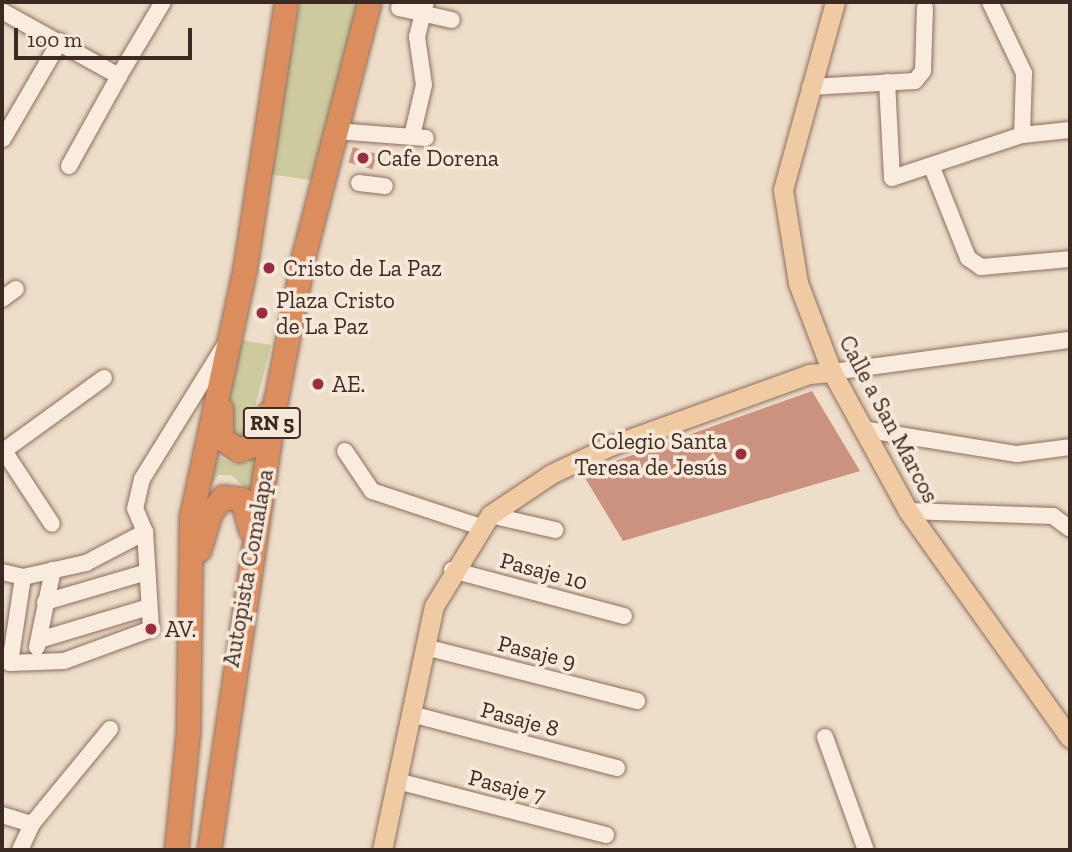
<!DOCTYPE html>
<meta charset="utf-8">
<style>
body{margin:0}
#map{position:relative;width:1072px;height:852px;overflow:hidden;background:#eeddc9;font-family:"Zilla Slab",serif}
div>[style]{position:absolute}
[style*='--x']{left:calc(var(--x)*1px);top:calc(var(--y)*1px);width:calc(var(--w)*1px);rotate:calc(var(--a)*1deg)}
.green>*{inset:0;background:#cdca9d}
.building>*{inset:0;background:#cc9280;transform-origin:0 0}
.roads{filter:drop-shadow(0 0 2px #8b6e5e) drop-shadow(0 0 2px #8b6e5e)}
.minor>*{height:16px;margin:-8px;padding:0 8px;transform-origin:8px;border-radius:8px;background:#f9ebdd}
.major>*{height:19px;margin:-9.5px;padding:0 9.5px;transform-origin:9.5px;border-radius:9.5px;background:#f0caa3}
.highway>*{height:23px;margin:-11.5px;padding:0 11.5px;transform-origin:11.5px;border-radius:11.5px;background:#db8d5d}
.dots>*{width:19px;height:19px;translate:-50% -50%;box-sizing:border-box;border:4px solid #f6e8d9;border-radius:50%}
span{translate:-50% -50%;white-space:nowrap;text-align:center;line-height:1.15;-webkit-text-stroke:7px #f6e8d9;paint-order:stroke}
.shield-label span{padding:2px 5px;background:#f6e8d9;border:2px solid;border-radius:5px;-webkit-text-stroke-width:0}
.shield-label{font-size:21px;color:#3c2921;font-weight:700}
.poi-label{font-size:23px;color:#3c2921}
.left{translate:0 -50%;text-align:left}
.right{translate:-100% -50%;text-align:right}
.street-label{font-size:23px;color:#3c2921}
.frame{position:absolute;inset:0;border:4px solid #3c2921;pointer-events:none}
.scale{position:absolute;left:14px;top:28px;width:178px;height:32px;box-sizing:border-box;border:4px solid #3c2921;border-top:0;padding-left:9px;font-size:21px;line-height:24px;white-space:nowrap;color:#3c2921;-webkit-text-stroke:5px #f6e8d9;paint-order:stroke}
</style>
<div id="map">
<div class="green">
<div style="clip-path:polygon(300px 2px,358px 2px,311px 180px,268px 174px)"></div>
<div style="clip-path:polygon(240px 340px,271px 345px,250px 427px,239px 437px,229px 436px,226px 404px)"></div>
<div style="clip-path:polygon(210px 435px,219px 457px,233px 464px,247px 462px,260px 445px,252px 505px,250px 492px,231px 475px,218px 475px,209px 487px)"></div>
</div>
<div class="building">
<div style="left:353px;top:147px;width:25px;height:16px;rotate:16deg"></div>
<div style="clip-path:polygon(812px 391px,860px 471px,623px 541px,582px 473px)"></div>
</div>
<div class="roads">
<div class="minor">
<div style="--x:990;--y:2;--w:79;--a:64.4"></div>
<div style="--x:1024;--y:73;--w:62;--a:91.8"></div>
<div style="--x:399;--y:8;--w:54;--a:12.8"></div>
<div style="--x:2;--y:11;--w:134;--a:29.1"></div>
<div style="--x:119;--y:76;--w:86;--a:-59.3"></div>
<div style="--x:887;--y:82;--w:96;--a:87"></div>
<div style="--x:892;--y:178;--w:137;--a:-18.3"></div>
<div style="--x:1022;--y:135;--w:48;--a:-5.9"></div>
<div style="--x:810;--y:87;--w:105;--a:-3.3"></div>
<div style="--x:915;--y:81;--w:13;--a:-51"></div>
<div style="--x:923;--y:71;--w:63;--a:-88.2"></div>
<div style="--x:336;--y:131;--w:90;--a:4.4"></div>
<div style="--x:412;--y:136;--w:52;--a:-76.8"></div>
<div style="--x:424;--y:85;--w:49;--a:-98.3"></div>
<div style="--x:417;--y:37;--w:36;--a:-76"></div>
<div style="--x:3;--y:139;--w:113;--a:-59.8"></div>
<div style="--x:69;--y:166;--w:103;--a:-60.9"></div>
<div style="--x:933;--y:170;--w:95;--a:68.3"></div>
<div style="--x:968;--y:258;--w:16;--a:35"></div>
<div style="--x:981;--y:267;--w:89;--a:-5.1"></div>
<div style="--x:359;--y:183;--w:26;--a:7"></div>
<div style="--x:2;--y:299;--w:17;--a:-36"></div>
<div style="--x:832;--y:372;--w:240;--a:-7.7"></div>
<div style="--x:862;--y:429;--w:157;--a:9.2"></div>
<div style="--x:1017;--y:454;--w:53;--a:-7.5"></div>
<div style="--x:4;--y:451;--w:87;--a:56.7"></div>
<div style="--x:345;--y:451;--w:48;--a:56"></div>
<div style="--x:372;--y:491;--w:115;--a:18.3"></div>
<div style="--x:2;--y:452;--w:126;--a:-36"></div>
<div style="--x:908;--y:511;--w:145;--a:2"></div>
<div style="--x:1053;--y:516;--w:21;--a:37"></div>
<div style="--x:490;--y:515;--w:67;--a:13"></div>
<div style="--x:452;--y:570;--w:178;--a:15"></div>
<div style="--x:2;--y:572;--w:22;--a:13"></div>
<div style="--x:23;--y:577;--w:65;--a:-12.5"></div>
<div style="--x:86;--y:563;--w:67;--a:-27.7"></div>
<div style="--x:45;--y:602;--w:106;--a:-16.4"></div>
<div style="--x:39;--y:640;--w:115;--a:-16.7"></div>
<div style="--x:37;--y:647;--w:79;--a:-78.3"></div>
<div style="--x:425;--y:647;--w:219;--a:14.3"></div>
<div style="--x:2;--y:655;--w:11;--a:45"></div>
<div style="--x:10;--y:663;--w:54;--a:-2.1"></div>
<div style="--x:64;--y:661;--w:93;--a:-20.2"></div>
<div style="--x:151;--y:629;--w:97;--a:-93.5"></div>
<div style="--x:145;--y:532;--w:25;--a:-113"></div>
<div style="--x:135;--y:509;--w:31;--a:-77"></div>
<div style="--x:142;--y:479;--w:155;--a:-58.2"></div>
<div style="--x:10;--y:663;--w:87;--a:-81.4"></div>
<div style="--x:411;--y:714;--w:213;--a:14.7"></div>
<div style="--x:825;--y:737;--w:120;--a:70.1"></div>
<div style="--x:397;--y:781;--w:216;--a:14.5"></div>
<div style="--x:2;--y:815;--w:31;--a:17"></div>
<div style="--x:20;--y:850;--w:29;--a:-65"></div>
<div style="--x:32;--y:824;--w:123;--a:-50.6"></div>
</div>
<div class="major">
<div style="--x:835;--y:2;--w:195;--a:105.5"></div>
<div style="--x:783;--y:190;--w:94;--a:80.8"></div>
<div style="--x:798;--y:283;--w:95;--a:69.1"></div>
<div style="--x:832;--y:372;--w:158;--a:61.3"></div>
<div style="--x:908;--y:511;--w:279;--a:54.5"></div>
<div style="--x:382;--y:850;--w:249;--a:-78"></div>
<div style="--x:434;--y:606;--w:107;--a:-58.4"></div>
<div style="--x:490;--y:515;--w:73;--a:-33.9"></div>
<div style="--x:551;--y:474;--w:65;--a:-25.4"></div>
<div style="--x:610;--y:446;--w:212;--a:-19.9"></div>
<div style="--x:809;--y:374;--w:23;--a:-5"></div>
</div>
<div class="highway">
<div style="--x:221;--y:409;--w:29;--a:90"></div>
<div style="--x:221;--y:438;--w:21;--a:35"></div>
<div style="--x:238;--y:450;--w:13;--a:-18"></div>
<div style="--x:250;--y:446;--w:38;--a:-61"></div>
<div style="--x:199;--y:550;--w:39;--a:-73"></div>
<div style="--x:210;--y:513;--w:21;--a:-51"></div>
<div style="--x:223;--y:497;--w:19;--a:6"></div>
<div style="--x:242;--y:499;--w:31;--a:75"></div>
<div style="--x:176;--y:850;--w:119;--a:-84.2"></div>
<div style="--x:188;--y:732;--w:215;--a:-89.2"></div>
<div style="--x:191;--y:517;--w:256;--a:-77.8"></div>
<div style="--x:245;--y:267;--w:268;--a:-81.2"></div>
<div style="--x:209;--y:850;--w:456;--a:-81.6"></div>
<div style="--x:276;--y:399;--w:148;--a:-79.1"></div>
<div style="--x:304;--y:254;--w:260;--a:-75.5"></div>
</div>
</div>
<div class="dots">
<div style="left:363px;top:158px;background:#992e42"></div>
<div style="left:269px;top:268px;background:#992e42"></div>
<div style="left:262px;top:313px;background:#992e42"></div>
<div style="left:318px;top:384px;background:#992e42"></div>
<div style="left:741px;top:454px;background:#992e42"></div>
<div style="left:151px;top:629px;background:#992e42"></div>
</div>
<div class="shield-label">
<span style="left:272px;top:423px">RN 5</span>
</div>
<div class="poi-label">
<span class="left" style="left:377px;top:158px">Cafe Dorena</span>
<span class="left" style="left:283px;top:268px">Cristo de La Paz</span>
<span class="left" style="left:276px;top:313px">Plaza Cristo<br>de La Paz</span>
<span class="left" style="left:332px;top:384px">AE.</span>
<span class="right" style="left:727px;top:454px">Colegio Santa<br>Teresa de Jesús</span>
<span class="left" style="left:165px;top:629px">AV.</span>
</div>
<div class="street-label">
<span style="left:889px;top:419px;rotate:62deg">Calle a San Marcos</span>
<span style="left:248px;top:568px;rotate:-80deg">Autopista Comalapa</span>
<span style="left:544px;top:571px;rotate:15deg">Pasaje 10</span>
<span style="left:537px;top:652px;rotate:14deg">Pasaje 9</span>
<span style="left:520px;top:719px;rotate:15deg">Pasaje 8</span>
<span style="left:507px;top:786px;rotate:14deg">Pasaje 7</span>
</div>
<div class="frame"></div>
<div class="scale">100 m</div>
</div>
